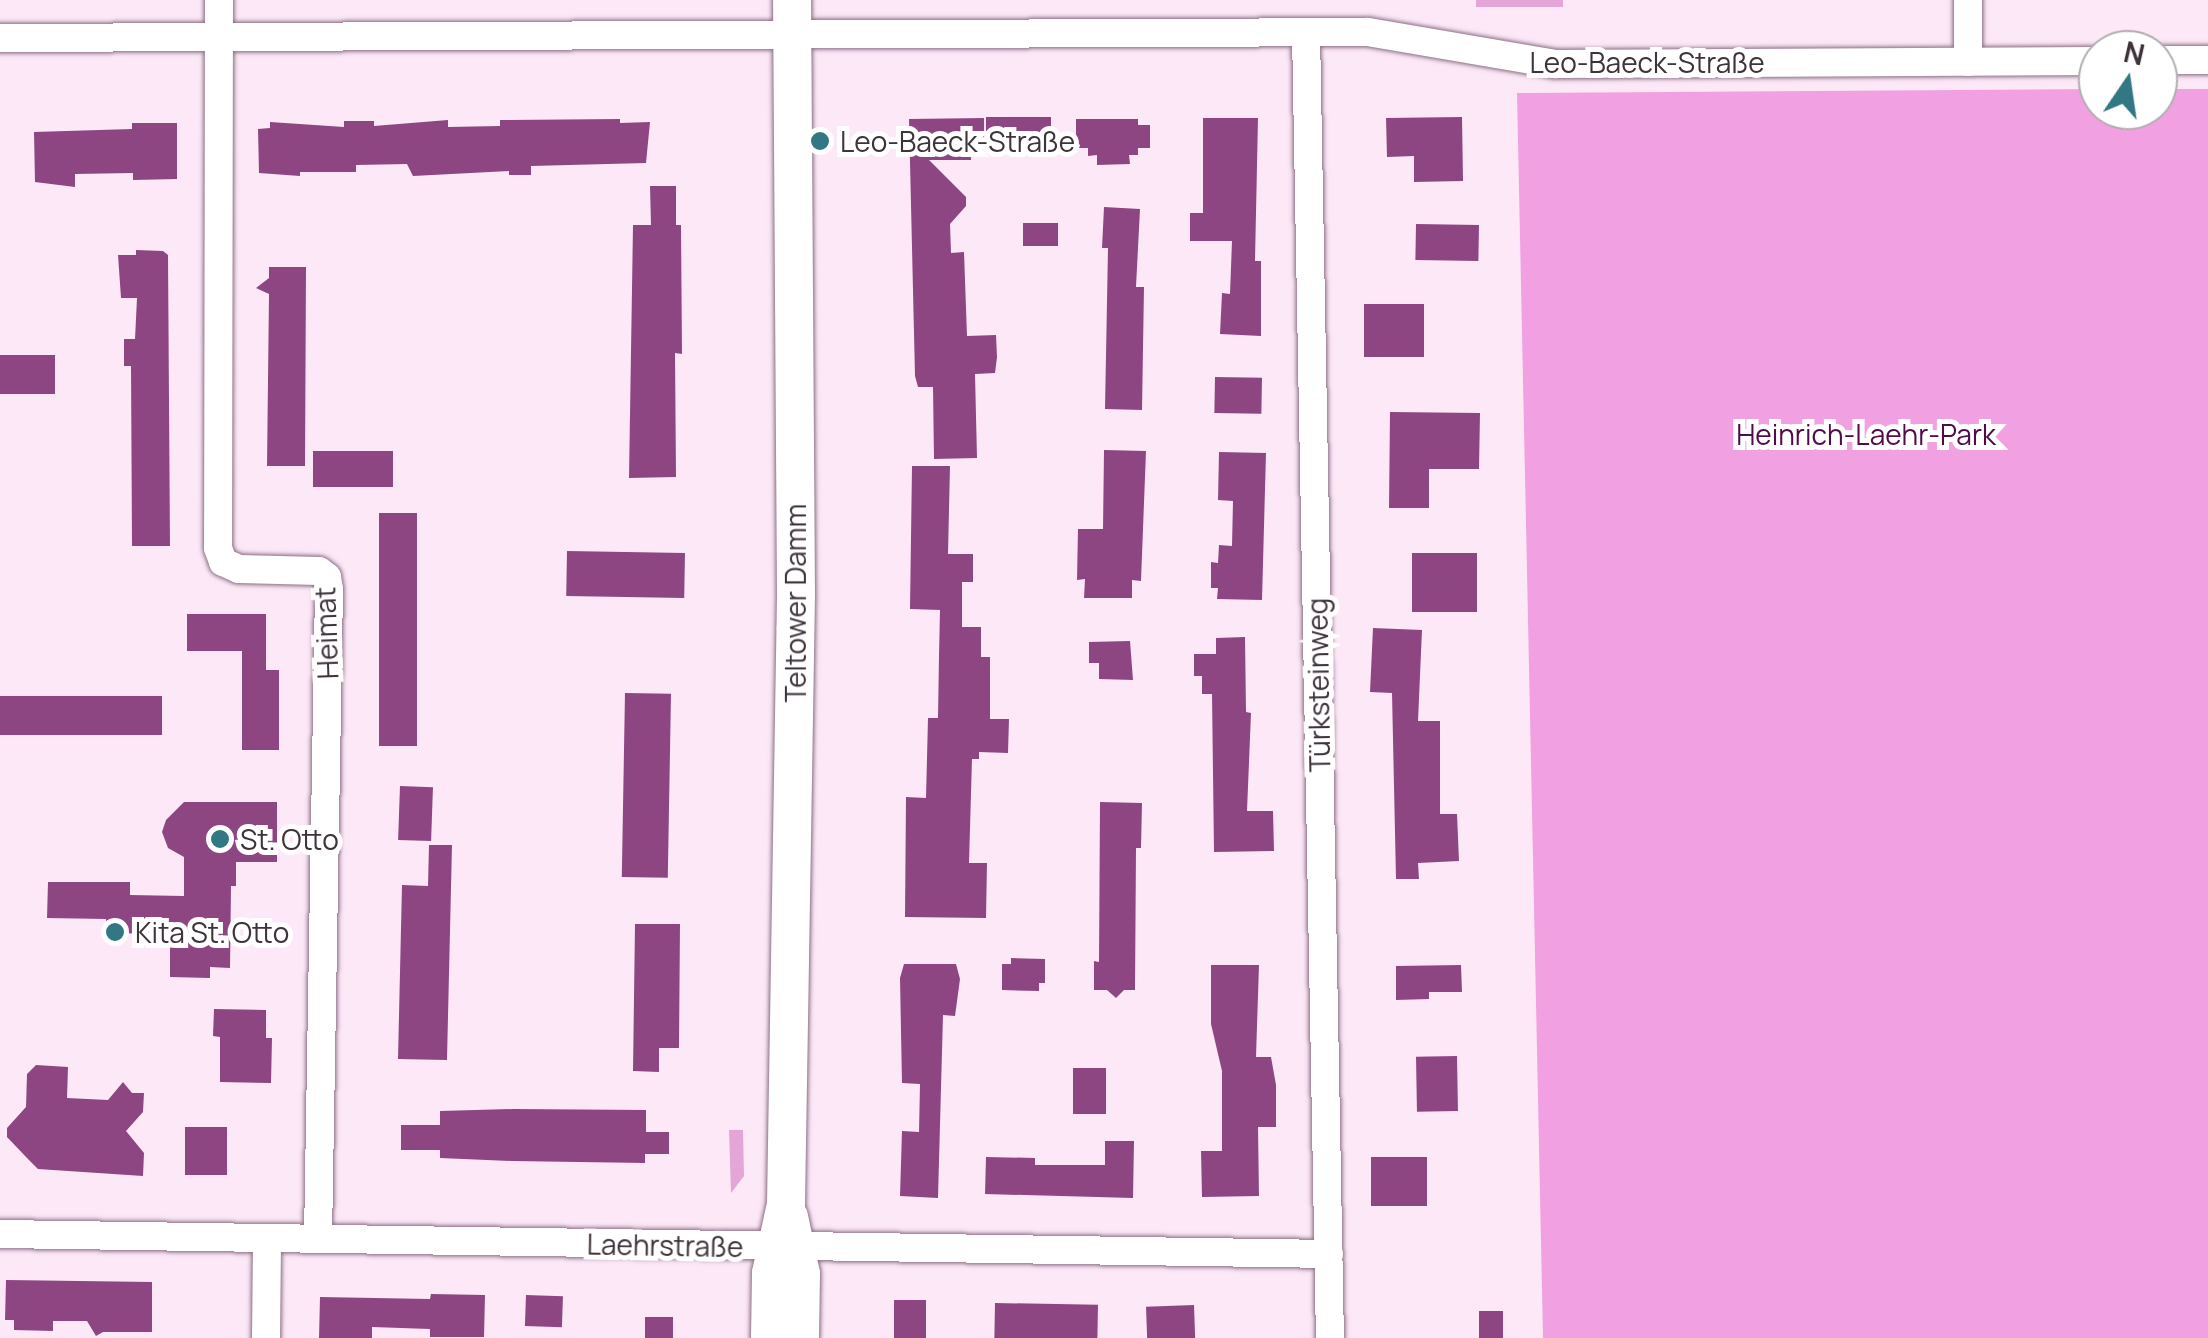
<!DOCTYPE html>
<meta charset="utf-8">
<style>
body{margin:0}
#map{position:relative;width:2208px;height:1338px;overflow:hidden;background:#fce8f7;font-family:Manrope,sans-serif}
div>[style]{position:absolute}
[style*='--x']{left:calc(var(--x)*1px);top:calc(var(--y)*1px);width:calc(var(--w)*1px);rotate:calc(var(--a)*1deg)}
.green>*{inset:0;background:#e3a6d6;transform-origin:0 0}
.forest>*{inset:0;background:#f1a1e1}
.building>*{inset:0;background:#8e4682;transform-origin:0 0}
.roads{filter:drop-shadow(0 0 2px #8c6f85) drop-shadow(0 0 2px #8c6f85)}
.minor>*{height:28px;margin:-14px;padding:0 14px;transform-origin:14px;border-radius:14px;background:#fff}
.secondary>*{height:38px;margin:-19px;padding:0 19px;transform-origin:19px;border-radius:19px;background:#fff}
.dots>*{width:28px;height:28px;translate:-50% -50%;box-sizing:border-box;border:5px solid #fff;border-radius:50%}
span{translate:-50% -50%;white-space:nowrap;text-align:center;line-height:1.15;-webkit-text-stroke:10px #fff;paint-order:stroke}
.street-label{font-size:28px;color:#3e323b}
.poi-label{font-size:28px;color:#3e323b}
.left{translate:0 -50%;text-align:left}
.park-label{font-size:28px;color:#520b49}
.north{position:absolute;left:2078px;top:30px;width:100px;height:100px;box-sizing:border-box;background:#fff;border:2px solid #b2adb1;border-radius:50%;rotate:13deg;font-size:28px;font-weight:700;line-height:40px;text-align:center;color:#3e323b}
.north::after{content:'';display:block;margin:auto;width:35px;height:45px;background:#317884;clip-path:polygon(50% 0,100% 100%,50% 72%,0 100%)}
</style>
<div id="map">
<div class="green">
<div style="left:1476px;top:0;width:87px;height:7px"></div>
<div style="clip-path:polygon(729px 1130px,743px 1130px,744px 1176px,731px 1193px)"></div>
</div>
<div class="forest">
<div style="clip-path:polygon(2098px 89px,2098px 110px,2158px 110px,2158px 89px,2208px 89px,2208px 1338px,1543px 1338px,1517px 93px)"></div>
</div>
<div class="building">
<div style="left:1051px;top:117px;width:21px;height:65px;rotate:90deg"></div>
<div style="clip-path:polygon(1462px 117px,1463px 181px,1414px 182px,1414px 156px,1387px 157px,1386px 118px)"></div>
<div style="clip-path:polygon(984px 118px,984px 140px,970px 140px,971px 160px,929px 160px,966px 197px,966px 206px,950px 224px,951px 253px,964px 252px,967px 336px,996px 335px,997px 357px,995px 373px,975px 374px,977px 458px,934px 459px,933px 387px,918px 387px,915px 376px,909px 119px)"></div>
<div style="clip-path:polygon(1203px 118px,1258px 118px,1255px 261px,1261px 261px,1261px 336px,1220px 334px,1222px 293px,1230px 294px,1232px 241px,1190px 241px,1190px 213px,1203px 213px)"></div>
<div style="clip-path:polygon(620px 119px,620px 123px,650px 122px,646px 163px,531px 166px,531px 175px,509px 175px,509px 171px,413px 176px,407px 164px,356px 165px,356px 172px,300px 172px,300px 176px,259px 173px,258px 129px,270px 128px,270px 122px,344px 127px,344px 121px,374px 121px,374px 126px,448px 120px,448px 127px,500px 126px,500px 120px)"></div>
<div style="clip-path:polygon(1076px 119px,1138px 119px,1138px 125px,1150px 125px,1150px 148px,1138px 148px,1138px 155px,1129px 155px,1130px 164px,1097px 165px,1097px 155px,1088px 156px,1088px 148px,1076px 148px)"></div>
<div style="clip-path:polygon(132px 123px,177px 123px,177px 179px,133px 180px,133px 173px,75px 174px,75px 187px,35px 182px,34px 132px,132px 129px)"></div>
<div style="clip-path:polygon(650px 186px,676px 186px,676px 225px,681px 225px,682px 354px,675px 353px,676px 477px,629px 478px,633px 225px,651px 225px)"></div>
<div style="clip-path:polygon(1104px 207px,1140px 209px,1136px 287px,1144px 287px,1142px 410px,1105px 409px,1108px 248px,1102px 248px)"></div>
<div style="left:1023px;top:223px;width:35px;height:23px"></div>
<div style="left:1416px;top:224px;width:63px;height:36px;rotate:1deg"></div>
<div style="clip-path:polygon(136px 250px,163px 251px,168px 255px,170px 546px,132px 546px,131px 366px,124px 366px,124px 339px,135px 339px,137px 298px,121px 298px,118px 255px,136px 255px)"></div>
<div style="clip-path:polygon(269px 267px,306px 267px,305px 466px,267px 466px,269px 294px,256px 288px,269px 278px)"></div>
<div style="left:1364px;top:304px;width:60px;height:53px"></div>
<div style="left:0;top:355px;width:55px;height:39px"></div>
<div style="left:1215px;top:377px;width:47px;height:36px;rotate:1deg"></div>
<div style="clip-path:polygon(1390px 412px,1480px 413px,1479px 469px,1429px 469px,1429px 508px,1389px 508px)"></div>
<div style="clip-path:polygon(1104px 450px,1146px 451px,1141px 581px,1132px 580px,1132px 598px,1084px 598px,1085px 579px,1077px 580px,1078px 529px,1103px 529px)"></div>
<div style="left:393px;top:451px;width:36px;height:80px;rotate:90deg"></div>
<div style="clip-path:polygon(1219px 452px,1266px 453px,1262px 600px,1217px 599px,1218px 588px,1211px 588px,1211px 562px,1218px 563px,1219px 545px,1232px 546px,1233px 501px,1218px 500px)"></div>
<div style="clip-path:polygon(912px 466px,950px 466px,948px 554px,973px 554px,973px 582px,962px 582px,962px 627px,981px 627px,981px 657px,990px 657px,990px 719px,1009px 719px,1008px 753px,979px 752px,979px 759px,972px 759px,969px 863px,987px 863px,986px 918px,905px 917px,906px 797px,926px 798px,928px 718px,938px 718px,939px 656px,940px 610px,910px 609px)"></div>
<div style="left:379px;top:513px;width:38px;height:233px"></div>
<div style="left:567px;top:551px;width:118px;height:45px;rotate:1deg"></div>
<div style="left:1412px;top:553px;width:65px;height:59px"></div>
<div style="clip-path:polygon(187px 614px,266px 614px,266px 670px,279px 670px,279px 750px,242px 750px,242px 651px,187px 651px)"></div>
<div style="clip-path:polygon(1373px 628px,1422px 630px,1418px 721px,1440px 721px,1440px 814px,1457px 814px,1459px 861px,1418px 863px,1419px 879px,1396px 879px,1392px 693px,1370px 692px)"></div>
<div style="clip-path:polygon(1245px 637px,1246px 712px,1251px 713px,1247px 811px,1273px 811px,1274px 851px,1214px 852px,1212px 694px,1202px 694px,1202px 676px,1194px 676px,1194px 654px,1216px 654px,1216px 638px)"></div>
<div style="clip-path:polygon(1130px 641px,1133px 680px,1099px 679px,1099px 663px,1089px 663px,1089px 642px)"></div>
<div style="left:625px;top:693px;width:46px;height:184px;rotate:1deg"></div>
<div style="left:162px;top:696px;width:39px;height:162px;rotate:90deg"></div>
<div style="left:400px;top:786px;width:33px;height:54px;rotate:2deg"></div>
<div style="clip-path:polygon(184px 802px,277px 802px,277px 862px,236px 862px,236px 886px,231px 886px,230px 968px,210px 967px,210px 978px,170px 977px,170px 934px,106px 933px,106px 919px,47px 918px,48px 882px,130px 882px,130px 895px,184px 896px,184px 857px,168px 848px,162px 832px,166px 820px)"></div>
<div style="clip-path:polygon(1100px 802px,1142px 803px,1141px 848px,1136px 848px,1135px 990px,1124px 990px,1116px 998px,1107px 990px,1094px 990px,1094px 961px,1099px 962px)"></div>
<div style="clip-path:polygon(429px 845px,452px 845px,447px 1060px,398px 1059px,402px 885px,428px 886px)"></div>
<div style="clip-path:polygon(635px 924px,680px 924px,679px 1048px,659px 1048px,659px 1072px,633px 1071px)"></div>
<div style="clip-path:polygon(1011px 958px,1045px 959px,1045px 983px,1039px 983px,1039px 991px,1002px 990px,1002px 964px,1011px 964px)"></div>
<div style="clip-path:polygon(904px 964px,956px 964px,960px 979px,955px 1016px,943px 1015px,938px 1198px,900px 1196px,902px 1131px,919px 1132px,920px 1084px,902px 1083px,900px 978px)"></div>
<div style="clip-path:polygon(1211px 965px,1259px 965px,1256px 1057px,1271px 1057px,1276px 1085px,1276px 1127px,1258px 1127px,1259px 1196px,1202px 1197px,1201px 1151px,1222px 1151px,1222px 1071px,1211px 1024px)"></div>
<div style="clip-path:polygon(1461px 965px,1462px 992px,1429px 992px,1429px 999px,1396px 1000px,1396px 966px)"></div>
<div style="clip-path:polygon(214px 1009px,266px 1010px,266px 1038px,272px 1038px,271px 1083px,220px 1082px,220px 1037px,213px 1036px)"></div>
<div style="left:1457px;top:1056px;width:55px;height:41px;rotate:89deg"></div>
<div style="clip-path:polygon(36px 1065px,68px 1067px,67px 1098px,108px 1100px,123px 1082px,132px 1093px,144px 1093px,143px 1112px,126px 1131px,144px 1153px,143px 1176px,38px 1169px,27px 1158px,7px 1137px,7px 1128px,26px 1107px,27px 1074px)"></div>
<div style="left:1073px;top:1068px;width:33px;height:46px"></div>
<div style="clip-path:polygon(513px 1109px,646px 1110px,646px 1132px,669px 1132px,669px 1154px,645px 1154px,645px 1163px,512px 1161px,440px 1158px,440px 1150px,401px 1150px,401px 1125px,440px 1125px,440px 1111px)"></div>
<div style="left:185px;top:1127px;width:42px;height:48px"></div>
<div style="clip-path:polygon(1105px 1141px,1134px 1141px,1133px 1198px,985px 1194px,986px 1157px,1035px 1158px,1035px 1165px,1105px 1165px)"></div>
<div style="left:1371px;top:1157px;width:56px;height:49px"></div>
<div style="clip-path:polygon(6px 1280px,152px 1282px,152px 1332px,103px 1332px,96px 1336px,87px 1321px,53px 1321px,53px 1331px,14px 1330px,14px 1320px,5px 1320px)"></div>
<div style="clip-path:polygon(431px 1294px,485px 1295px,484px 1337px,430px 1337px,430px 1329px,372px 1327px,372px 1338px,319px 1338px,320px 1297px,430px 1299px)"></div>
<div style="left:526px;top:1295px;width:37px;height:31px;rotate:2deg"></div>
<div style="left:894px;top:1300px;width:32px;height:38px"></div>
<div style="left:995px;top:1303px;width:103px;height:35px;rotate:1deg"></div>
<div style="left:1194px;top:1305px;width:33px;height:48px;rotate:88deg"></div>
<div style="left:1479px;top:1311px;width:24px;height:27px"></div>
<div style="left:645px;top:1317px;width:28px;height:21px"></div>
</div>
<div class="roads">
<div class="minor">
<div style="--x:219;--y:0;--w:548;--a:90.1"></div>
<div style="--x:218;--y:548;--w:15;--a:70"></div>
<div style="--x:223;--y:562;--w:17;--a:24"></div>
<div style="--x:239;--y:569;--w:80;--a:1.4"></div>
<div style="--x:319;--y:571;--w:10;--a:37"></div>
<div style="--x:327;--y:577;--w:12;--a:81"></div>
<div style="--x:329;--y:589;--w:650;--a:90.97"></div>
<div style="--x:1968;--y:0;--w:62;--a:90"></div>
<div style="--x:1306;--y:32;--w:1306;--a:88.95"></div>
<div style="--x:0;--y:38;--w:1368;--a:-0.25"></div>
<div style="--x:1368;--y:32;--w:190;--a:9.7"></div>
<div style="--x:1555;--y:64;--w:543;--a:-0.32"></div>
<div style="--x:2158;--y:60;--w:50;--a:0"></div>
<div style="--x:0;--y:1234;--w:1329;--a:0.86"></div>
<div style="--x:266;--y:1338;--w:100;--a:-89.4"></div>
</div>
<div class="secondary">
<div style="--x:789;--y:1217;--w:58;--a:78.1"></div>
<div style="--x:801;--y:1274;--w:64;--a:90.9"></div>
<div style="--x:770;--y:1338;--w:65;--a:-89.1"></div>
<div style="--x:771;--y:1273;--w:71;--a:-77.7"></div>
<div style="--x:786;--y:1204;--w:608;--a:-89.06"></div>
<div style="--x:796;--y:596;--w:596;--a:-90.38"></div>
</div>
</div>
<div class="dots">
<div style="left:820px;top:141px;background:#317884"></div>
<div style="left:220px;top:839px;background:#317884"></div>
<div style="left:115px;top:932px;background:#317884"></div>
</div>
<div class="street-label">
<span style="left:1647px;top:62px">Leo-Baeck-Straße</span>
<span style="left:795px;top:603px;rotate:-90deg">Teltower Damm</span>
<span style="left:326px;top:633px;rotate:-92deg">Heimat</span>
<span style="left:1318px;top:685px;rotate:-91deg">Türksteinweg</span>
<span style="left:665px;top:1245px;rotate:1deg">Laehrstraße</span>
</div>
<div class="poi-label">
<span class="left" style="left:840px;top:141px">Leo-Baeck-Straße</span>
<span class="left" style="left:240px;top:839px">St. Otto</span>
<span class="left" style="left:135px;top:932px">Kita St. Otto</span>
</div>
<div class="park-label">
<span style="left:1866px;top:434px">Heinrich-Laehr-Park</span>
</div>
<div class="north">N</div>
</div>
